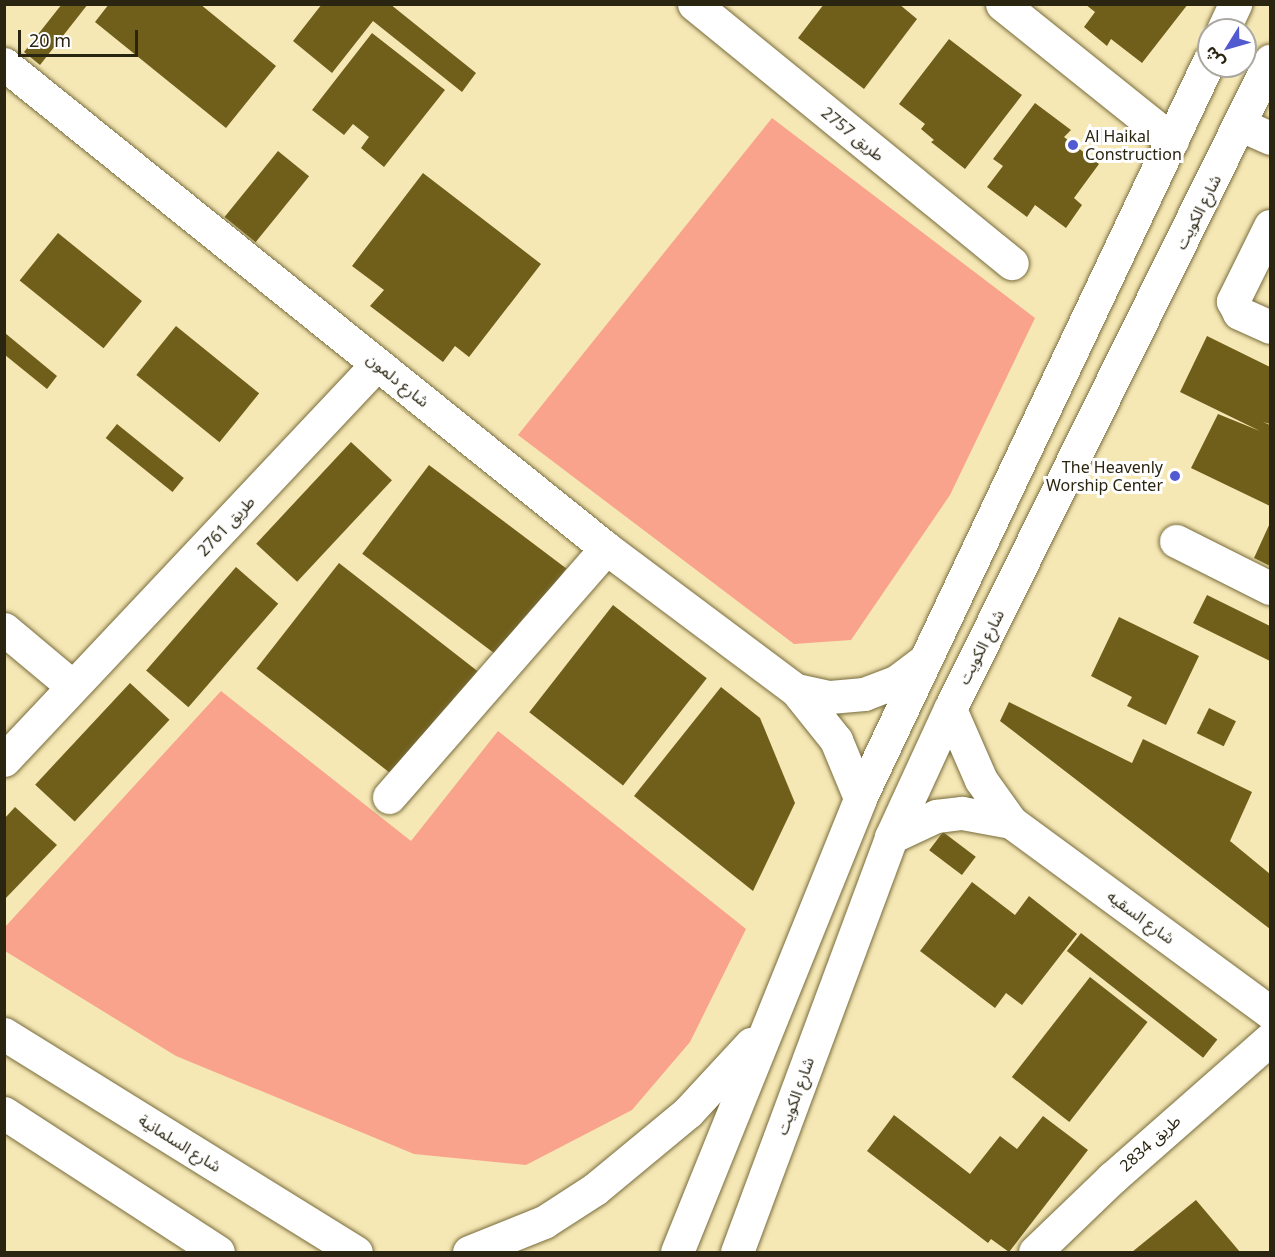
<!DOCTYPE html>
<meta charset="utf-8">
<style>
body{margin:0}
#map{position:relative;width:1275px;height:1257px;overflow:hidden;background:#f6e8b5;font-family:"Noto Sans","Noto Sans Arabic",sans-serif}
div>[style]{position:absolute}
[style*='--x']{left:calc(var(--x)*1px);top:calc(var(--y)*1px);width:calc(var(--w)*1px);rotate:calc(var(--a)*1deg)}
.green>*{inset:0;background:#f9a38d}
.building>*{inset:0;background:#705f1a;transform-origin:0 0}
.roads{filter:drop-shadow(0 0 2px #786c3c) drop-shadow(0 0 2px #786c3c)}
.minor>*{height:33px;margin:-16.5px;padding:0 16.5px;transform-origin:16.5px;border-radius:16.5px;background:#fff}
.major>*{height:33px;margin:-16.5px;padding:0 16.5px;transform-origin:16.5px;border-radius:16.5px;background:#fff}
.dots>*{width:16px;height:16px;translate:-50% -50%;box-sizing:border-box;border:3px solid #fff;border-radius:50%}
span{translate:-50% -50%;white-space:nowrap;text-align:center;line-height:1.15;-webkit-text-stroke:6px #fff;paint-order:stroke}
.street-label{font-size:16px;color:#2a2511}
.poi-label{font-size:16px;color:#2a2511}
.left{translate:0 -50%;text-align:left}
.right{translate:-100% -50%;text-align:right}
.frame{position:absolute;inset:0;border:6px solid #2a2511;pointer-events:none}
.north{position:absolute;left:1197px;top:18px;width:60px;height:60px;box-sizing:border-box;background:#fff;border:2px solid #aaa8a0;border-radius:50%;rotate:233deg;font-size:16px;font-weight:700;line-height:24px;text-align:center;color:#2a2511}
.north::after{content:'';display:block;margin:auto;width:21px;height:27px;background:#515ad0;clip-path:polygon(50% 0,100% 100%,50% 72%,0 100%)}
.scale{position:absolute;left:18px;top:30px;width:120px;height:27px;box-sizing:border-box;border:3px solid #2a2511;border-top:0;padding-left:8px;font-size:18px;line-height:21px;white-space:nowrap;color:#2a2511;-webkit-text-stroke:4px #fff;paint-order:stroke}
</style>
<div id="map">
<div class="green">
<div style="clip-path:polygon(772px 118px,1035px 318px,950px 495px,851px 640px,794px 644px,518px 435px)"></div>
<div style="clip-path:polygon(221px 691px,411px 841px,498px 731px,746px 929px,690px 1042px,632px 1110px,526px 1165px,414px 1154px,176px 1056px,5px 951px,5px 927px)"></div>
</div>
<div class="building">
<div style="clip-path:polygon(62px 4px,88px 4px,40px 65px,24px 52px)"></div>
<div style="clip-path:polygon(109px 4px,200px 4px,276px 66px,226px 128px,95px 22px)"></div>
<div style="clip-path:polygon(322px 4px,390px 4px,476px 73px,462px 92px,373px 21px,332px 73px,293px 41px)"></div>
<div style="clip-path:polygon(824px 4px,899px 4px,917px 19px,864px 89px,798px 38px)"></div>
<div style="clip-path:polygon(1085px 4px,1188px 4px,1142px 63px,1111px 39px,1107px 46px,1084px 27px,1095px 12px)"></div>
<div style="clip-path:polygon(372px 33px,445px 90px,384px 167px,361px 148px,369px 137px,353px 124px,344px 135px,312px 110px)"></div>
<div style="clip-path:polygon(949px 39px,1022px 95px,965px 169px,931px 142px,934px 140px,921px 129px,925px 124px,899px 104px)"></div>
<div style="clip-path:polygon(1035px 103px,1071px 130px,1064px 137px,1099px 164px,1074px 198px,1082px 205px,1066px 228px,1035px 205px,1027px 217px,987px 187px,1003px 166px,993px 159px)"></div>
<div style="left:278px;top:151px;width:40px;height:85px;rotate:39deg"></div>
<div style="clip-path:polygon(423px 173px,541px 264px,469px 357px,455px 346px,443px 362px,370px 306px,384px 290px,352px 266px)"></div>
<div style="left:58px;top:233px;width:108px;height:61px;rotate:39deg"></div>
<div style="left:176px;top:326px;width:107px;height:63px;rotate:39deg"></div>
<div style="clip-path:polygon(5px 333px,57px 376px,47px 389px,5px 355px)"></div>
<div style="clip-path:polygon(1207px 336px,1270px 367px,1270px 424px,1263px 422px,1270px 425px,1270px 506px,1191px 468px,1218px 414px,1260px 431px,1180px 392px)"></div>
<div style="left:117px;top:424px;width:86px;height:18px;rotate:39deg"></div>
<div style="left:351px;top:442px;width:56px;height:139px;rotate:43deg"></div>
<div style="left:429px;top:465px;width:172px;height:111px;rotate:37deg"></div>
<div style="clip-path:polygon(1270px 523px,1270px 566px,1254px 558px)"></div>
<div style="left:339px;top:563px;width:178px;height:134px;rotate:38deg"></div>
<div style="left:236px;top:567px;width:56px;height:137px;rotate:41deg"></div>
<div style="clip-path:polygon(1207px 595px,1270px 626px,1270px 661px,1193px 623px)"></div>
<div style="left:613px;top:605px;width:119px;height:136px;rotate:38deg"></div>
<div style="clip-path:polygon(1119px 617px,1199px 656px,1166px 725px,1127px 706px,1132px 697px,1091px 676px)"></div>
<div style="left:130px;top:683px;width:54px;height:139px;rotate:43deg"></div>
<div style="clip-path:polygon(721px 687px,760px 718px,795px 803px,753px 891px,634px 796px)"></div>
<div style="clip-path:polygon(1009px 702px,1132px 763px,1143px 739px,1252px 792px,1230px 841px,1270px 874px,1270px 929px,1000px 721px)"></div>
<div style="left:1209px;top:708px;width:30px;height:28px;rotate:26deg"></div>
<div style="clip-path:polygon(15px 807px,57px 845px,4px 900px,4px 819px)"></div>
<div style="left:943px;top:832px;width:41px;height:23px;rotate:37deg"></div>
<div style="clip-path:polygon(972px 882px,1015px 915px,1029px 896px,1077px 934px,1022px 1005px,1006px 993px,995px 1008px,920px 951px)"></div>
<div style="left:1081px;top:933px;width:173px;height:23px;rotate:38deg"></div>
<div style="left:1090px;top:977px;width:73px;height:127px;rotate:38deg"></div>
<div style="clip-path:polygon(894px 1115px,970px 1174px,1000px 1136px,1017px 1149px,1043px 1116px,1088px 1150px,1009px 1252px,991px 1239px,988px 1243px,867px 1151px)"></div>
<div style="clip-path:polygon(1196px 1200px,1240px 1252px,1132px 1252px)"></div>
</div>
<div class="roads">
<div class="minor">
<div style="--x:694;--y:4;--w:410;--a:39.2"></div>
<div style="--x:1002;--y:4;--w:218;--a:38.7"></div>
<div style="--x:4;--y:64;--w:772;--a:38.8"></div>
<div style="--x:606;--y:548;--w:237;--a:36.8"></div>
<div style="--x:796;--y:690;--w:64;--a:51.3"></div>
<div style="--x:836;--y:740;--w:63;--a:67.5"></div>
<div style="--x:1241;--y:125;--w:32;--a:24"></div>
<div style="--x:1270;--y:226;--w:84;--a:116.3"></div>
<div style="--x:1233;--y:301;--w:13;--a:63"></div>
<div style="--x:1239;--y:313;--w:34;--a:24"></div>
<div style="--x:1176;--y:541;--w:105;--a:26.6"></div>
<div style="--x:4;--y:629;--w:87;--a:39.9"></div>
<div style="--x:796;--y:690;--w:35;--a:12"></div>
<div style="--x:830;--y:697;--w:34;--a:-5"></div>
<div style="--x:864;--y:694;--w:34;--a:-21"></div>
<div style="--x:896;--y:682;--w:34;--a:-37"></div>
<div style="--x:950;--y:709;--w:77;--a:66.4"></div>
<div style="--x:981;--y:780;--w:52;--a:54.5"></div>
<div style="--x:1011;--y:822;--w:321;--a:36.3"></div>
<div style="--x:4;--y:760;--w:544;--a:-46.71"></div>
<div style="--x:389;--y:797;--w:330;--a:-48.9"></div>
<div style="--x:891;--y:837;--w:50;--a:-25"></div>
<div style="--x:936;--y:816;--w:26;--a:-7"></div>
<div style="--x:962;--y:813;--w:50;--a:10.4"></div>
<div style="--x:1035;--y:1252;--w:107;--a:-43.9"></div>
<div style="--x:1112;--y:1178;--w:210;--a:-41.3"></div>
</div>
<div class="major">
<div style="--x:1223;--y:30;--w:29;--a:-65"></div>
<div style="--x:4;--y:1034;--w:414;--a:31.8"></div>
<div style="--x:4;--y:1113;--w:255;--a:33"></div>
<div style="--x:469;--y:1252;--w:81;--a:-21.8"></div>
<div style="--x:544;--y:1222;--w:61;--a:-32.9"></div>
<div style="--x:595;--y:1189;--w:121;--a:-39.6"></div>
<div style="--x:688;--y:1112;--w:93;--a:-47.2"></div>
<div style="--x:677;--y:1252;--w:489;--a:-68"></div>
<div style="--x:860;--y:798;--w:815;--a:-64.66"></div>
<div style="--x:737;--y:1252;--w:443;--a:-69.6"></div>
<div style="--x:891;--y:837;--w:141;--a:-65.3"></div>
<div style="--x:950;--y:709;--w:723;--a:-63.72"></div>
</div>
</div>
<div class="dots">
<div style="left:1073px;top:145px;background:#515ad0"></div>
<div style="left:1175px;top:476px;background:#515ad0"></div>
</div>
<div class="street-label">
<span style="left:853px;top:134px;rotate:39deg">طريق 2757</span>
<span style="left:1198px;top:212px;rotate:-63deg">شارع الكويت</span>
<span style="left:398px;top:380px;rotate:39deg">شارع دلمون</span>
<span style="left:226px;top:526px;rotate:-47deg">طريق 2761</span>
<span style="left:981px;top:647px;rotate:-63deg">شارع الكويت</span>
<span style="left:1141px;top:917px;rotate:36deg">شارع السقيه</span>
<span style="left:795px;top:1096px;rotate:-70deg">شارع الكويت</span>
<span style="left:180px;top:1143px;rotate:32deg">شارع السلمانية</span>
<span style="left:1150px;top:1143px;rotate:-42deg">طريق 2834</span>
</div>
<div class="poi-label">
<span class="left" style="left:1085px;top:145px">Al Haikal<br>Construction</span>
<span class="right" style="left:1163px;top:476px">The Heavenly<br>Worship Center</span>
</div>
<div class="frame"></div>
<div class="north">ش</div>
<div class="scale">20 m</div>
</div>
